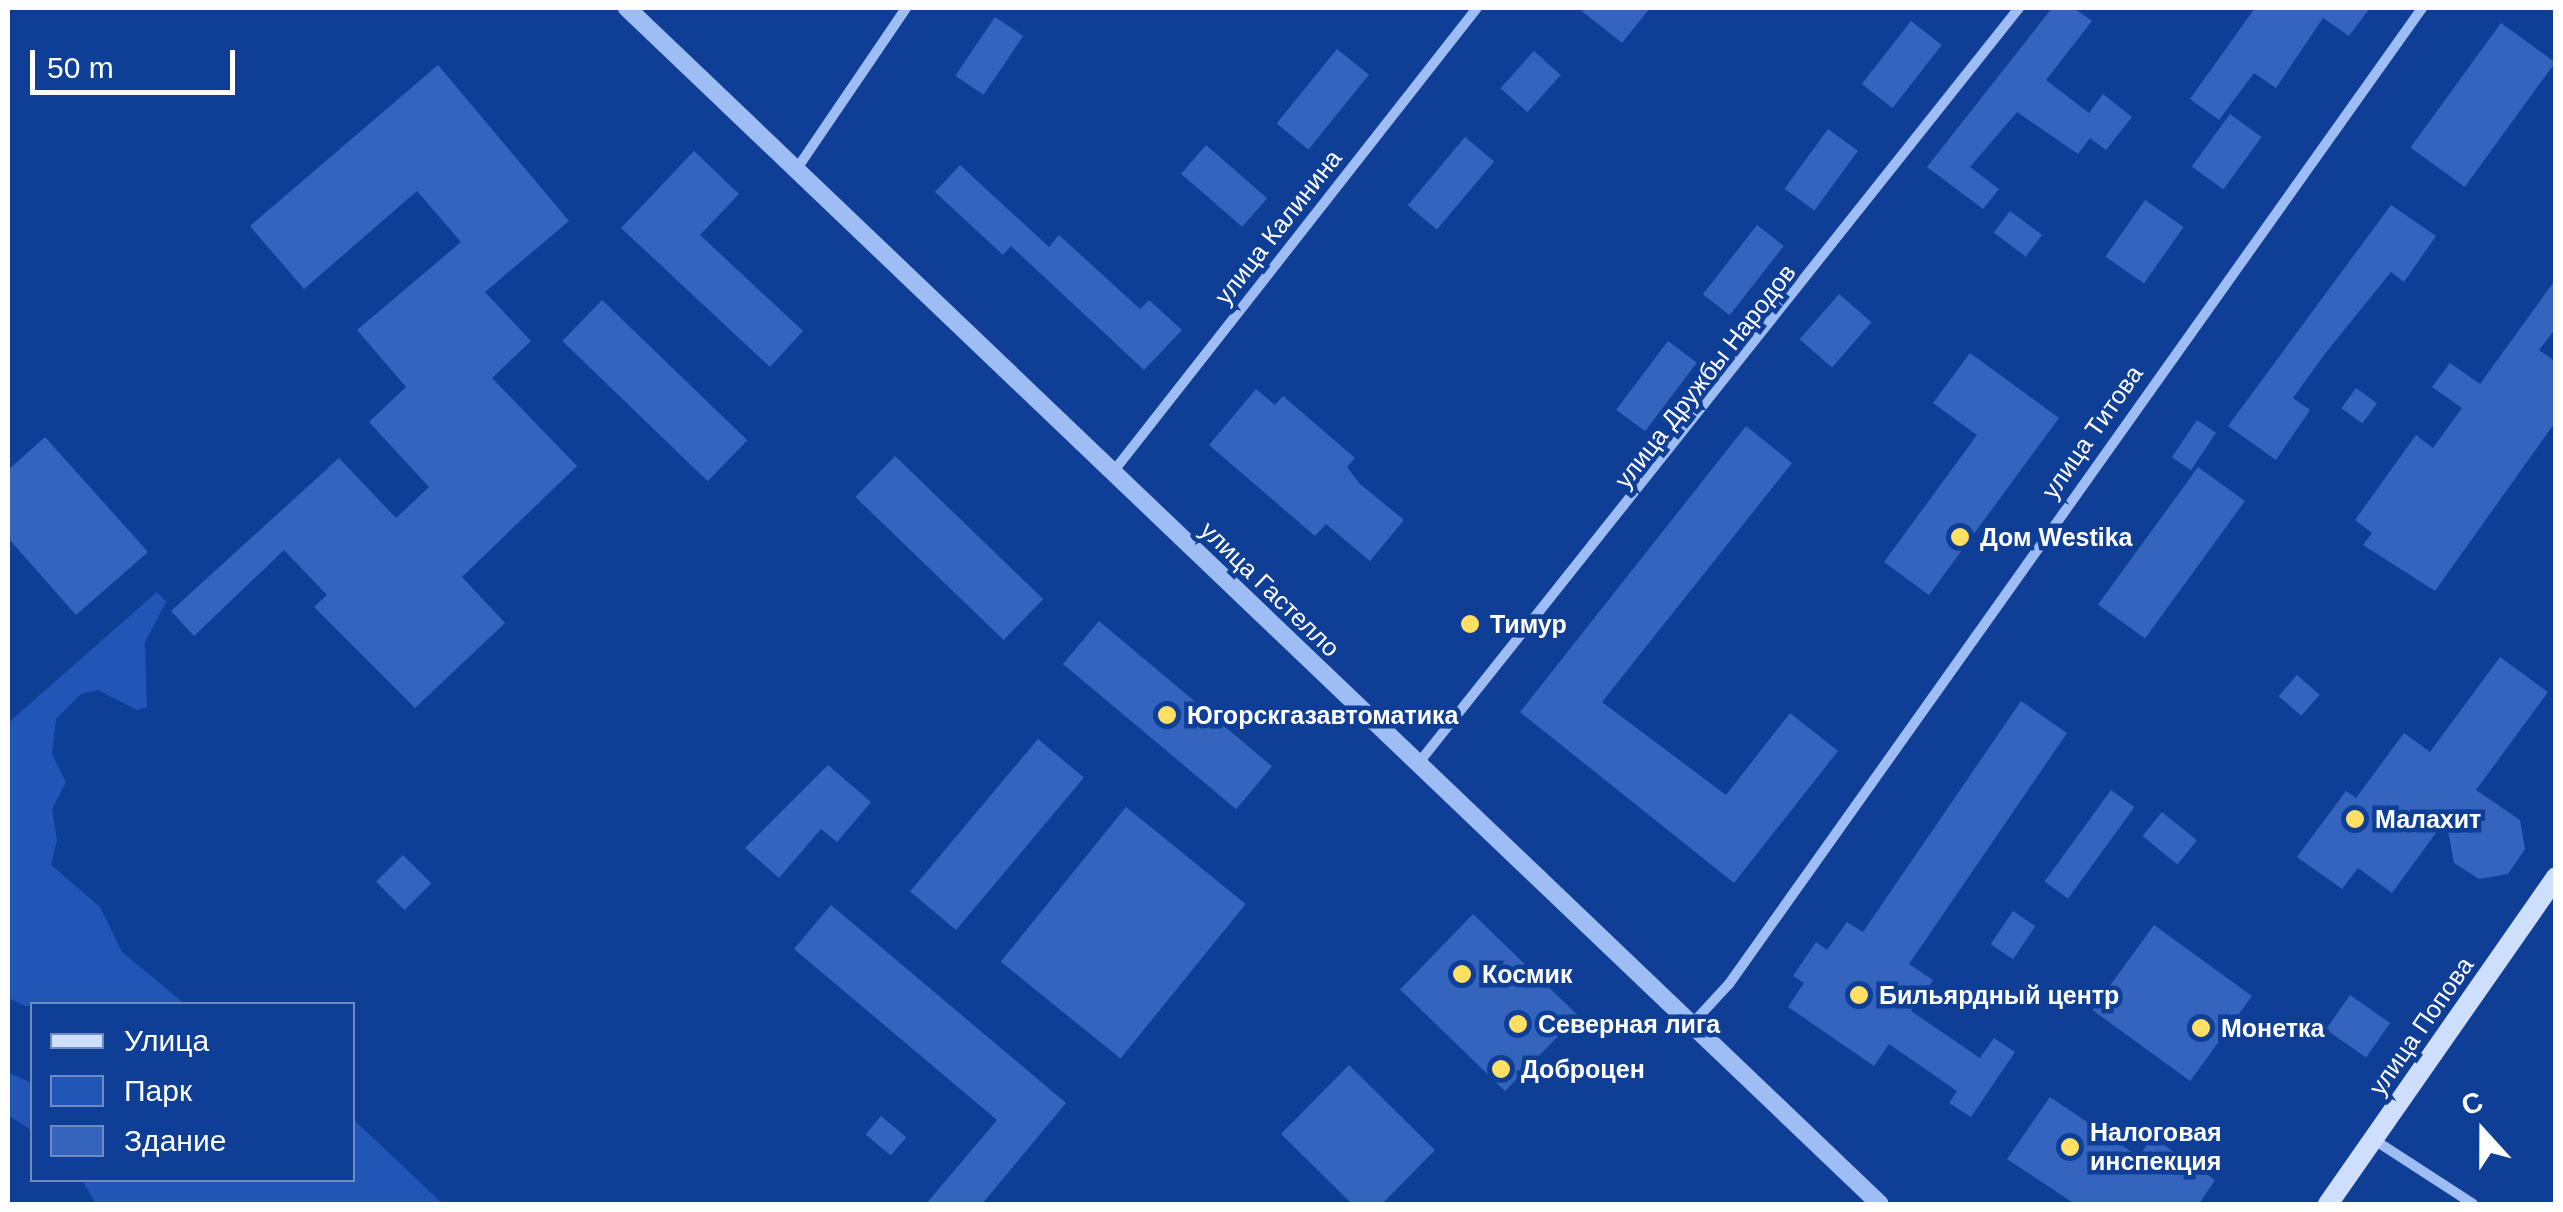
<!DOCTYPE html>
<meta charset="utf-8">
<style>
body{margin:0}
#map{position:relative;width:2563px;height:1212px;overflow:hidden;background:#0f3e96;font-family:Helvetica,sans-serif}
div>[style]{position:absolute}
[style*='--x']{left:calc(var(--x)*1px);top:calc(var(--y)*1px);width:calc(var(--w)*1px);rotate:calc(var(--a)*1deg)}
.green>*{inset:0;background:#2256b6}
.building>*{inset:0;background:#3464bd;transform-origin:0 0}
.minor>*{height:10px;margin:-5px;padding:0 5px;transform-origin:5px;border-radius:5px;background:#9ebdf4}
.tertiary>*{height:18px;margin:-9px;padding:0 9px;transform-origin:9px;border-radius:9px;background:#9ebdf4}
.secondary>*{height:20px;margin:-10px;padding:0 10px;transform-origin:10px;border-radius:10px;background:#cedefd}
.dots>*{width:28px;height:28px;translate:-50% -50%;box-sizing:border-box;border:5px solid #0f3e96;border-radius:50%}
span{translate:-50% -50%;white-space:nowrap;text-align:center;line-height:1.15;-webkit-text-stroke:9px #0f3e96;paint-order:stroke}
.street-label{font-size:25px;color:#fff}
.poi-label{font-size:25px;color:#fff;font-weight:700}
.left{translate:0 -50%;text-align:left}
.frame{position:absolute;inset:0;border:10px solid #fff;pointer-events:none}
.legend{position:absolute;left:30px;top:1002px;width:325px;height:180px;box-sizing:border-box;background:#0f3e96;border:2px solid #6f8bc0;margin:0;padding:12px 18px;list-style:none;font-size:30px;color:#fff}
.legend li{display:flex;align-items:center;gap:20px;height:50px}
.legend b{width:50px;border:2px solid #6f8bc0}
.north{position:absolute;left:2433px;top:1082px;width:100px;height:100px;-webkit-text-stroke:8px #0f3e96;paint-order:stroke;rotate:339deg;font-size:28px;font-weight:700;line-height:40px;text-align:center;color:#fff}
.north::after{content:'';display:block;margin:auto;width:35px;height:45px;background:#fff;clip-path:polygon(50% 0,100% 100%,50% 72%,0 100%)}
.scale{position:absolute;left:30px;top:50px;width:205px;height:45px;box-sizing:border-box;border:5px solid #fff;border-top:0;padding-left:12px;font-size:30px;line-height:35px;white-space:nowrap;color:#fff;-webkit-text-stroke:8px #0f3e96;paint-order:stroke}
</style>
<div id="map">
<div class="green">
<div style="clip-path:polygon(157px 592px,166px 602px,145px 642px,147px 707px,137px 710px,98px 690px,81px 694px,56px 719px,52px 754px,66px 782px,52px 809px,57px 840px,51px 865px,100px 907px,122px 952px,185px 1004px,25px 1006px,8px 998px,8px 723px)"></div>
<div style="clip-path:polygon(9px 1073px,32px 1083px,32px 1131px,8px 1115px)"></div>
<div style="clip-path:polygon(353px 1119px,443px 1204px,96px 1204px,82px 1180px,352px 1180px)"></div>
</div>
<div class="building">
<div style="clip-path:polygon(1578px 8px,1650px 8px,1622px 43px)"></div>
<div style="clip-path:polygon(2052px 8px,2074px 8px,2092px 21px,2046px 80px,2089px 113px,2103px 94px,2132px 117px,2106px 150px,2090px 138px,2078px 154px,2017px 112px,1970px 167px,1999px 189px,1983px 209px,1927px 167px)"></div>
<div style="clip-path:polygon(2255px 8px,2370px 8px,2349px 36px,2323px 18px,2276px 88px,2254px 73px,2219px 120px,2190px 99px)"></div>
<div style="left:995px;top:17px;width:34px;height:71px;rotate:34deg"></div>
<div style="left:1911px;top:21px;width:39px;height:80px;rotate:38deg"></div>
<div style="left:2501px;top:23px;width:67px;height:154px;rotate:36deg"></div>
<div style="left:1337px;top:49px;width:41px;height:96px;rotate:39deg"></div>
<div style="left:1534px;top:51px;width:36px;height:50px;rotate:42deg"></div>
<div style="clip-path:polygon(438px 65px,569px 221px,485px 292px,531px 341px,492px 378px,577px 466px,462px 577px,505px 623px,415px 708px,314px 607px,327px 595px,284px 550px,194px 636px,171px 611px,339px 458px,396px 518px,429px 487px,369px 422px,406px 387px,357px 330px,461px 242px,417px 191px,304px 289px,250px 226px)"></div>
<div style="left:2230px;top:114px;width:39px;height:65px;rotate:36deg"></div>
<div style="left:1828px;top:129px;width:37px;height:74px;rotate:36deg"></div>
<div style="left:1465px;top:137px;width:38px;height:89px;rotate:40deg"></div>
<div style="left:1206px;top:145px;width:81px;height:38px;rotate:41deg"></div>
<div style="clip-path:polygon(694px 151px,739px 194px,700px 235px,803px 331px,770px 367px,621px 228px)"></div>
<div style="clip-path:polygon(960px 165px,1049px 247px,1059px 235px,1140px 309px,1149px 300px,1182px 330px,1144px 370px,1011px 246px,1003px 255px,935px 192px)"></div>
<div style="left:2145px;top:200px;width:47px;height:69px;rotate:35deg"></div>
<div style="clip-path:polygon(2391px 205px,2436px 236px,2404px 282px,2391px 272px,2324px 355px,2293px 398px,2310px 410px,2276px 460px,2228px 426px)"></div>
<div style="left:2010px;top:211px;width:40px;height:27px;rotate:37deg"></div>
<div style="left:1757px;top:225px;width:34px;height:88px;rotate:38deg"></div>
<div style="clip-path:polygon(2556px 279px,2556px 328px,2539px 350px,2556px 362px,2556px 421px,2435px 591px,2363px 545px,2372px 533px,2355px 520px,2416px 435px,2433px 448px,2462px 408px,2432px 387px,2450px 363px,2480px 384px)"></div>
<div style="left:1839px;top:294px;width:43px;height:60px;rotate:41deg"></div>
<div style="left:602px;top:300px;width:202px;height:57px;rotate:44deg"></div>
<div style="left:1668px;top:341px;width:36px;height:86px;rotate:37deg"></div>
<div style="clip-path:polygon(1970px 353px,2059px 418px,1929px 595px,1884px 562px,1977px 435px,1933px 403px)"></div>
<div style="left:2356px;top:388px;width:26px;height:25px;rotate:36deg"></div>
<div style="clip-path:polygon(1256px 389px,1275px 405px,1283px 396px,1355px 458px,1347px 467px,1360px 484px,1404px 520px,1370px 561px,1326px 524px,1315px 536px,1209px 445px)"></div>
<div style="left:2197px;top:420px;width:23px;height:45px;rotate:34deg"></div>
<div style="clip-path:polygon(1746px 426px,1792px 463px,1602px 702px,1726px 795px,1790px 713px,1838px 751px,1734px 883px,1520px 712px)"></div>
<div style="clip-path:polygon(45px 437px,148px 552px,76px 615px,8px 538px,8px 470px)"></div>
<div style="left:895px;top:456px;width:206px;height:57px;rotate:44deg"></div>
<div style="left:2198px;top:467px;width:58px;height:170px;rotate:36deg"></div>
<div style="left:1099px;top:621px;width:226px;height:56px;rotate:40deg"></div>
<div style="clip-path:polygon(2500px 657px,2548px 692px,2476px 790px,2520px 820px,2525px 849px,2508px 874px,2479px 879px,2454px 863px,2446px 819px,2392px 893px,2358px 868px,2342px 889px,2297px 857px,2346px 791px,2356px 798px,2404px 733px,2430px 752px)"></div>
<div style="left:2297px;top:675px;width:30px;height:28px;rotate:41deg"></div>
<div style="clip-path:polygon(2021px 701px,2067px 733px,1909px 964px,1933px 980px,1911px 1011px,1980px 1058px,1994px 1038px,2015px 1052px,1971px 1117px,1949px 1103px,1957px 1091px,1889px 1044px,1874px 1066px,1788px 1007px,1804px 983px,1793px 976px,1816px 942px,1827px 950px,1847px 922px,1863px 932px)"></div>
<div style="left:1038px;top:739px;width:60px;height:199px;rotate:40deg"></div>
<div style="clip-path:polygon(828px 765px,871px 802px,837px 842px,821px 829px,779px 878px,745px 848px)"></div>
<div style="left:2111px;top:790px;width:29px;height:113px;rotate:36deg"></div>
<div style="left:1126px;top:807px;width:154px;height:199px;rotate:39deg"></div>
<div style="left:2162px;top:812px;width:45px;height:31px;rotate:39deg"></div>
<div style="left:403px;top:855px;width:40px;height:38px;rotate:45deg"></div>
<div style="clip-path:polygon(831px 905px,1066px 1103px,982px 1204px,926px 1204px,997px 1120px,794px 949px)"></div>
<div style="left:2013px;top:911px;width:27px;height:40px;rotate:34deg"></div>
<div style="left:1473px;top:914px;width:146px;height:105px;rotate:44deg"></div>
<div style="left:2154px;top:925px;width:121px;height:105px;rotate:36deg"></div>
<div style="left:2350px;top:995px;width:49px;height:42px;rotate:35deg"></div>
<div style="clip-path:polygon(1349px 1065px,1435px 1150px,1382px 1204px,1352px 1204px,1281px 1134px)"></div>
<div style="clip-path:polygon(2050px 1097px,2139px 1157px,2152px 1137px,2215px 1180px,2199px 1204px,2075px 1204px,2007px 1159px)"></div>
<div style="left:881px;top:1116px;width:33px;height:24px;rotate:40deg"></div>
</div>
<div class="minor">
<div style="--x:796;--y:170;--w:196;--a:-55.8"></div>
<div style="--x:1113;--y:472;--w:590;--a:-51.89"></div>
<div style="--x:1417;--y:765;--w:967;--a:-51.51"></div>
<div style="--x:1691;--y:1025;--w:56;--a:-47.2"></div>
<div style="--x:1729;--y:984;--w:1197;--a:-54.62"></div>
<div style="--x:2373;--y:1139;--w:119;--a:33"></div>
</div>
<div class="tertiary">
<div style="--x:627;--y:8;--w:1732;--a:43.67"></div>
</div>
<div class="secondary">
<div style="--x:2328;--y:1204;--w:399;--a:-55.1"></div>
</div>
<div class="dots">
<div style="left:1960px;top:537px;background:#ffe062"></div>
<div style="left:1470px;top:624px;background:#ffe062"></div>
<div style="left:1167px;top:715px;background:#ffe062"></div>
<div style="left:2355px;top:819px;background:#ffe062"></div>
<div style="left:1462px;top:974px;background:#ffe062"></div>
<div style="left:1859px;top:995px;background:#ffe062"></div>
<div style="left:1518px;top:1024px;background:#ffe062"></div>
<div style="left:2201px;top:1028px;background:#ffe062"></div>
<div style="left:1501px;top:1069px;background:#ffe062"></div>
<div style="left:2070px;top:1147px;background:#ffe062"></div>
</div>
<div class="street-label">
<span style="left:1278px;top:227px;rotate:-52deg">улица Калинина</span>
<span style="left:1705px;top:376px;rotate:-52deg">улица Дружбы Народов</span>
<span style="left:2092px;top:432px;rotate:-55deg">улица Титова</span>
<span style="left:1270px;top:589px;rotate:44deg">улица Гастелло</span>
<span style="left:2421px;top:1026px;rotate:-55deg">улица Попова</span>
</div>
<div class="poi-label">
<span class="left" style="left:1980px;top:537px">Дом Westika</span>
<span class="left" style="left:1490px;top:624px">Тимур</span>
<span class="left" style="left:1187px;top:715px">Югорскгазавтоматика</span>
<span class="left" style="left:2375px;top:819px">Малахит</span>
<span class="left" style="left:1482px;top:974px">Космик</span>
<span class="left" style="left:1879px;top:995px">Бильярдный центр</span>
<span class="left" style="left:1538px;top:1024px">Северная лига</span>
<span class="left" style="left:2221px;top:1028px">Монетка</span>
<span class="left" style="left:1521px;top:1069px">Доброцен</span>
<span class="left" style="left:2090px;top:1147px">Налоговая<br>инспекция</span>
</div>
<div class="frame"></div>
<ul class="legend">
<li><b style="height:12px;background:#cedefd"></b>Улица</li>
<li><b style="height:28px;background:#2256b6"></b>Парк</li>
<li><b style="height:28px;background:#3464bd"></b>Здание</li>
</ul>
<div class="north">С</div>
<div class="scale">50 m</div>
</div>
